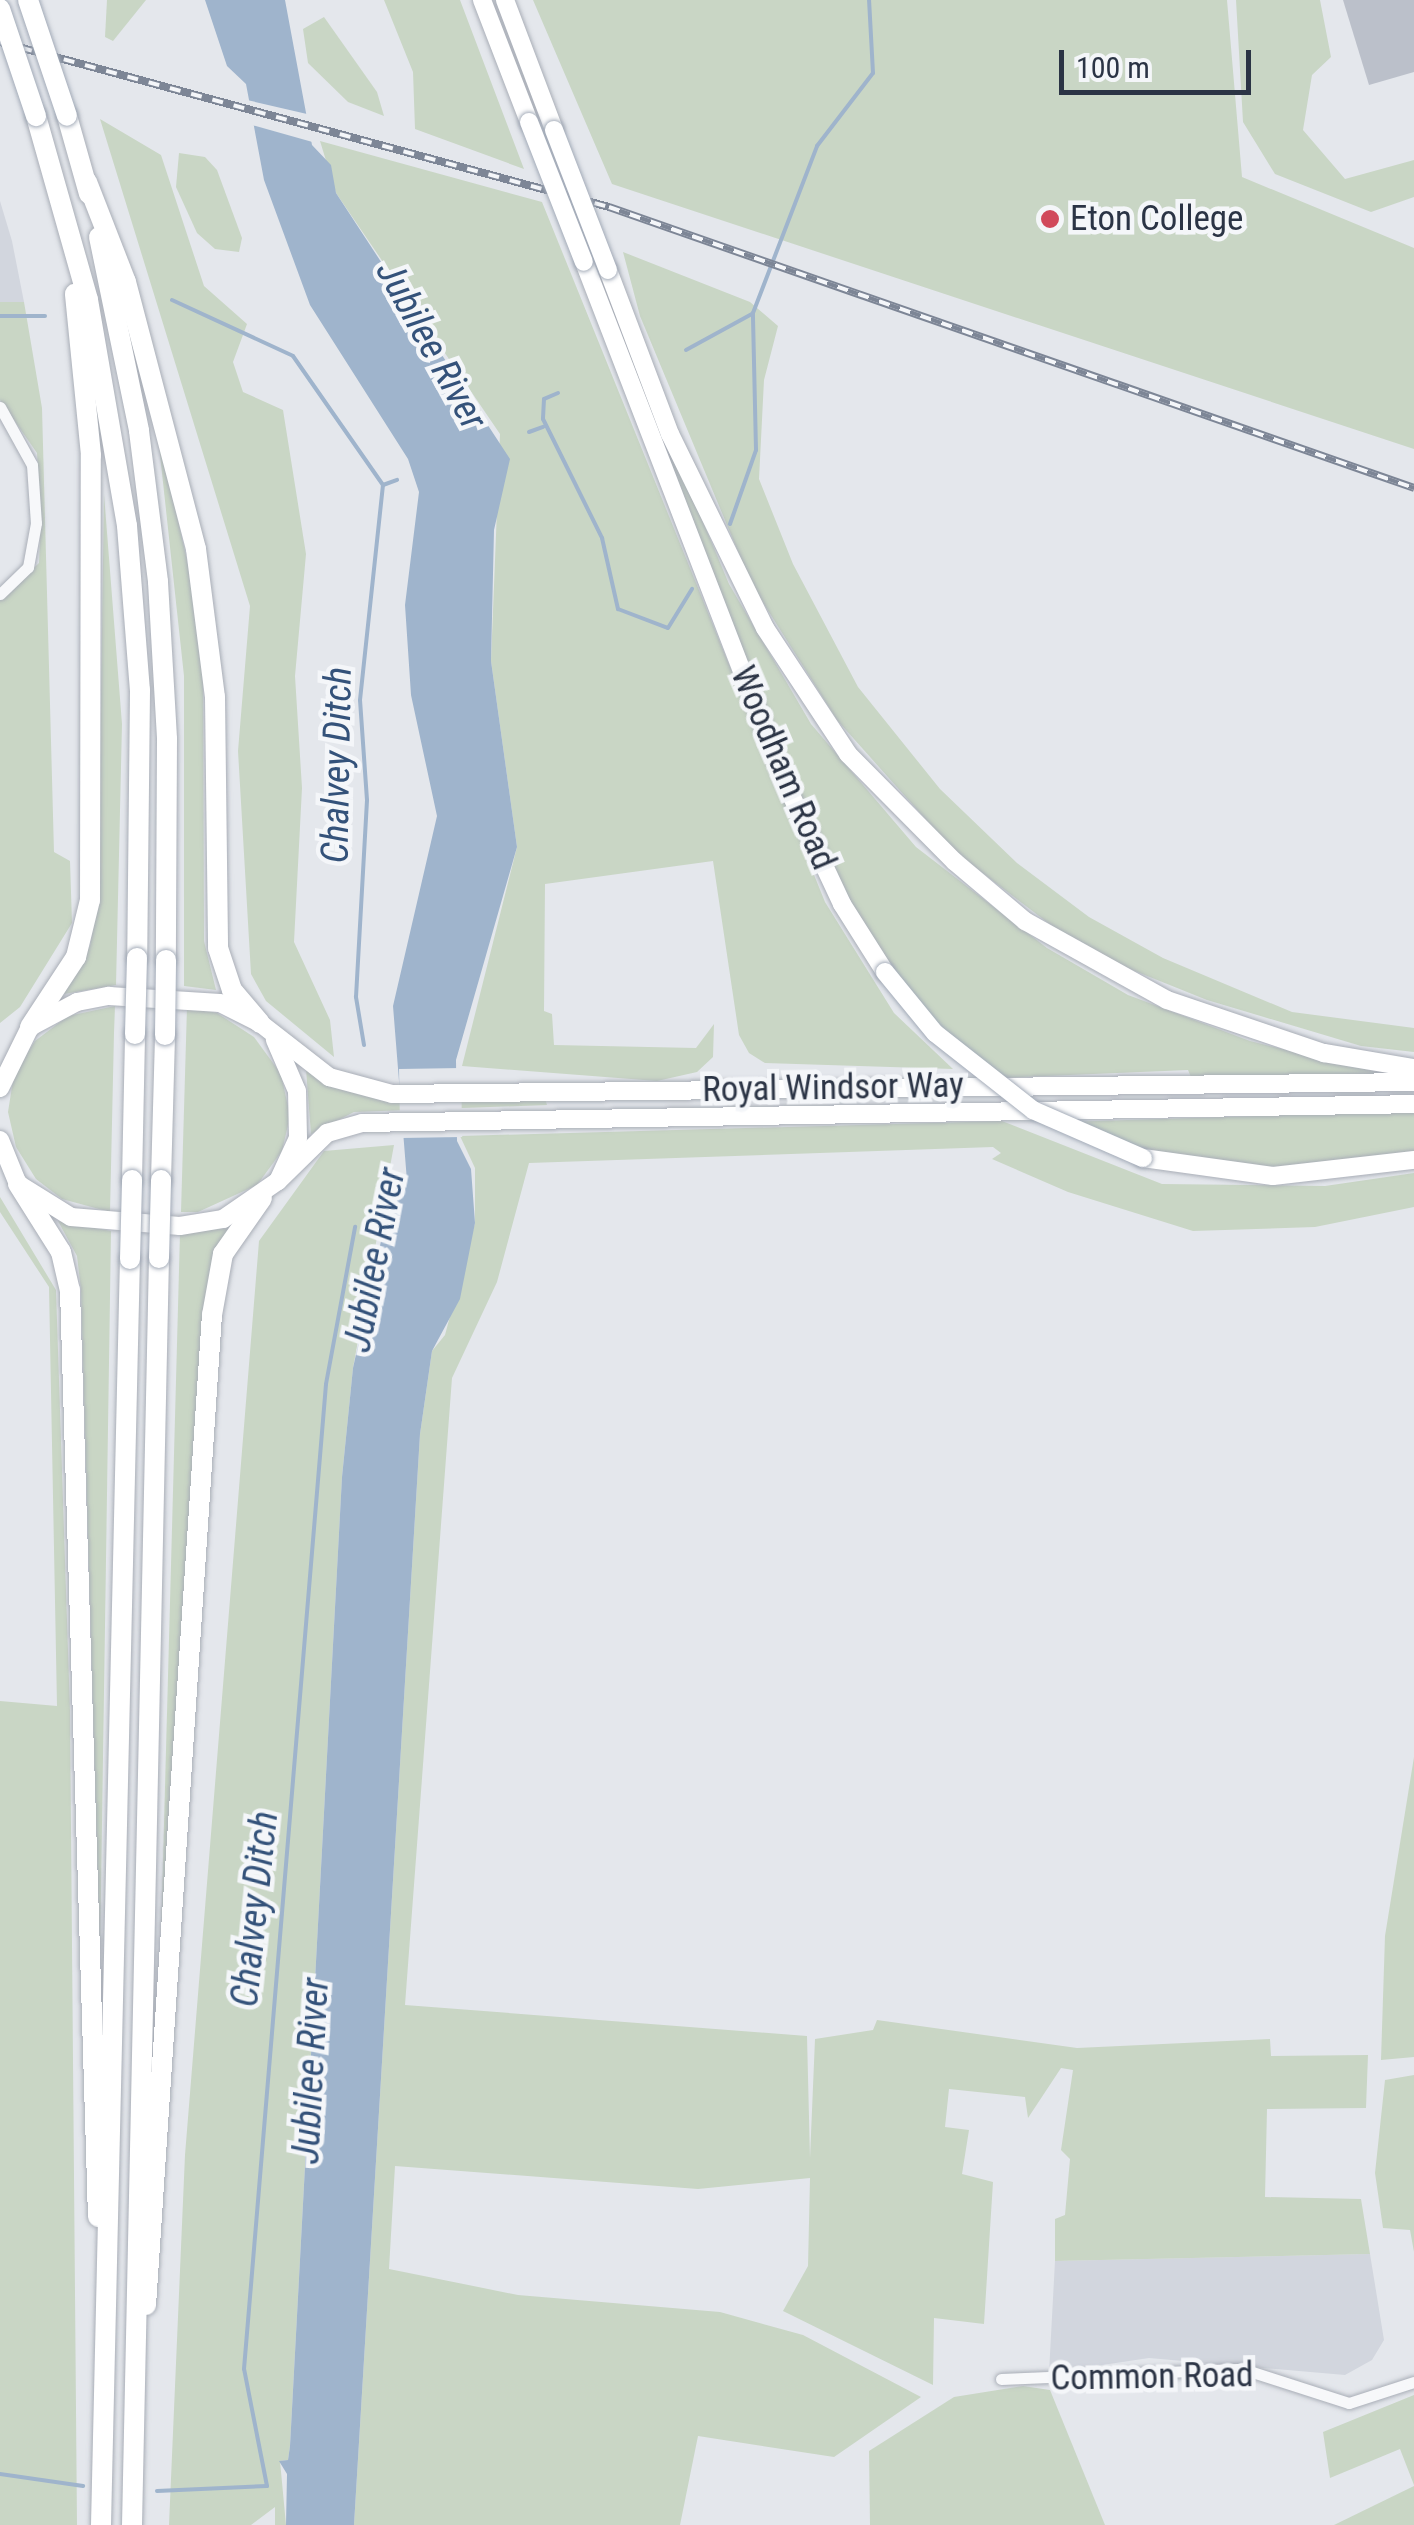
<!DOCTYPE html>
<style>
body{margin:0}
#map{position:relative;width:1414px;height:2525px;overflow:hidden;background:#e4e7ec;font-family:"Roboto Condensed",sans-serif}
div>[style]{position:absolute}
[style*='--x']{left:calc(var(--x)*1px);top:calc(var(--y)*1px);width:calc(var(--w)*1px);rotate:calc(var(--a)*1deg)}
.built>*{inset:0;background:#d2d6de}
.green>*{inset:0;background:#c9d6c5}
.water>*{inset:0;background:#9fb4cc}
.pier>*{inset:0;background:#e4e7ec;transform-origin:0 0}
.stream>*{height:4px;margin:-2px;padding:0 2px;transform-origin:2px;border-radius:2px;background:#9fb4cc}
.building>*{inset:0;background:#bbc0ca}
.roads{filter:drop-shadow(0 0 2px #a9aeb7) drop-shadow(0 0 2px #a9aeb7)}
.minor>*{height:11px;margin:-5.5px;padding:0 5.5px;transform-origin:5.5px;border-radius:5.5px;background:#f7f8fa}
.primary>*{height:18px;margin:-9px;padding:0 9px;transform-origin:9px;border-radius:9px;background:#fff}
.motorway>*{height:20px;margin:-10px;padding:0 10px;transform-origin:10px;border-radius:10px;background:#fff}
.rail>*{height:8px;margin-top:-4px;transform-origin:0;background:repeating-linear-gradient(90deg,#f4f6f9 0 11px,#7d8696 0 22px);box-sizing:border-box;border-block:2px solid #7d8696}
.bridges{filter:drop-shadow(0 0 2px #a3abb8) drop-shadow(0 0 2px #a3abb8)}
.primary-bridge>*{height:18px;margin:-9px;padding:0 9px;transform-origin:9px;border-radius:9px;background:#fff}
.motorway-bridge>*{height:20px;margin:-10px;padding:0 10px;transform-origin:10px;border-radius:10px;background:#fff}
.dots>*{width:28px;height:28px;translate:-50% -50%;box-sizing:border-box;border:5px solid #f4f6f9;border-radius:50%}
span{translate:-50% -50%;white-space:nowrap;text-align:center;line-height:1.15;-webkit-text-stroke:9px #f4f6f9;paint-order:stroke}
.poi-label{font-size:35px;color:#2b3445}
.left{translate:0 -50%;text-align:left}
.street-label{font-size:35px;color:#2b3445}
.water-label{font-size:38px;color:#34527a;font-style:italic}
.scale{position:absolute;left:1059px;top:50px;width:192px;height:45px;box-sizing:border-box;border:5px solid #2b3445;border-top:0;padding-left:12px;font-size:30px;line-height:35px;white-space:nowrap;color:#2b3445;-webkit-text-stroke:8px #f4f6f9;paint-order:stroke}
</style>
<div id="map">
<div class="built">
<div style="clip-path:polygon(0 201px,12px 241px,24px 302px,0 302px)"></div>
<div style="clip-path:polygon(1370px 2254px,1384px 2340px,1372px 2360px,1345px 2375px,1149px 2358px,1049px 2373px,1055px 2261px)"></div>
</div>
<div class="green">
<div style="clip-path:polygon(107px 0,146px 0,113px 41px,105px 37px)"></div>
<div style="clip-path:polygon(384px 0,460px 0,524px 169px,415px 129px,413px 72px)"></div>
<div style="clip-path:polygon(533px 0,1227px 0,1242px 177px,1414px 248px,1414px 449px,612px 184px)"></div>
<div style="clip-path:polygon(1236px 0,1320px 0,1331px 57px,1312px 75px,1303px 130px,1345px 179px,1414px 160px,1414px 197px,1371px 212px,1275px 174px,1243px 122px)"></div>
<div style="clip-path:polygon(324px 17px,377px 92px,384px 116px,348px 102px,308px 63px,303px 29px)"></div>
<div style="clip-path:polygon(100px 119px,161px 155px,204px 286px,247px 324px,233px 362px,243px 392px,283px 410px,306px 554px,295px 676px,302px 788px,294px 942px,330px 1020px,334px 1057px,266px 1001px,251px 974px,238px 751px,250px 606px)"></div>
<div style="clip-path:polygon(320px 141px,542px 202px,825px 902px,894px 1013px,953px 1069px,765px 1063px,749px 1053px,739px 1035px,713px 861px,545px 884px,544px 1011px,552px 1014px,554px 1045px,696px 1048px,714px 1024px,713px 1057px,697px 1072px,657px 1081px,462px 1066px,517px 847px,491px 661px,500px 434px,336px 193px)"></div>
<div style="clip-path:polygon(179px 153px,205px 157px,217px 170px,242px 238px,239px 252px,215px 249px,197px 233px,176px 187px)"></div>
<div style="clip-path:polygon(623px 252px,750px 302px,778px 326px,764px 380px,759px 479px,793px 564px,858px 687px,940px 789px,1017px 863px,1089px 917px,1163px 958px,1292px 1012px,1414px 1028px,1414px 1052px,1361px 1046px,1207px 1000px,1085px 951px,955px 852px,837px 720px,752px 585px,640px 316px)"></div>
<div style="clip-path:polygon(603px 282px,729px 584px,811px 724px,916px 847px,1047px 948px,1128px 995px,1250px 1041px,1393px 1076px,1191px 1077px,1188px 1070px,1001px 1078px,936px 1027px,844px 898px,808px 824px)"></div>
<div style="clip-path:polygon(0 302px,24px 302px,42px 408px,54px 852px,70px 861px,72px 923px,20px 1007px,0 1023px,0 600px,39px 563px,41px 514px,37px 453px,0 400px)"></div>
<div style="clip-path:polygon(157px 427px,203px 631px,204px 941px,216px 990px,184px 986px,184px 676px)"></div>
<div style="clip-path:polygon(104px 494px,122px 724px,116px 985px,64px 994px,90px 946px,98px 899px)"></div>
<div style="clip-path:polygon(115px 1006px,114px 1033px,110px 1212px,62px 1199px,36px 1179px,16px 1147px,8px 1112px,14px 1074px,35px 1041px,68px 1016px)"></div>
<div style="clip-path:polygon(187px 1007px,217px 1013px,254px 1037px,281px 1074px,290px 1116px,282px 1151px,257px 1185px,198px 1212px,181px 1212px)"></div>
<div style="clip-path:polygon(306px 1069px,322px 1080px,545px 1098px,547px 1105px,354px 1112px,311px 1134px)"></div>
<div style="clip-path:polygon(1414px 1111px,1414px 1155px,1315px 1171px,1187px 1165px,1064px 1122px)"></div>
<div style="clip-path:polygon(1002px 1121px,1162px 1184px,1325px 1186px,1414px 1173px,1414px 1207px,1315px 1227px,1193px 1231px,1068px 1192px,992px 1159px,1001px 1153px,993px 1147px,529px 1163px,497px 1282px,452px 1378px,405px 2005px,807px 2036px,810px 2158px,815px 2039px,873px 2030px,877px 2020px,1077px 2048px,1270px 2039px,1271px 2056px,1368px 2055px,1366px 2108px,1267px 2109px,1265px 2197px,1361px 2199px,1370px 2254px,1055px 2261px,1055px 2219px,1065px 2215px,1070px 2159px,1061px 2150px,1073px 2070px,1061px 2068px,1028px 2118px,1025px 2097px,949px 2089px,945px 2127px,969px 2130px,962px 2174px,993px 2182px,984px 2324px,934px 2318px,933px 2385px,783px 2311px,808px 2266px,810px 2178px,698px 2189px,395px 2166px,389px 2269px,518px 2295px,720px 2312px,803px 2335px,921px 2397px,834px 2457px,698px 2436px,680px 2525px,354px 2525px,420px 1434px,432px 1351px,445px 1335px,475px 1223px,475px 1168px,460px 1136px)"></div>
<div style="clip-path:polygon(394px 1145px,353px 1368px,342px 1477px,290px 2446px,288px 2460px,280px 2461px,286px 2525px,275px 2525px,275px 2507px,251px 2525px,169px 2525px,185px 2155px,259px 1241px,324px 1151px)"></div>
<div style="clip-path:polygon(0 1197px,56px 1290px,70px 1711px,77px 2525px,0 2525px,0 1701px,57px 1706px,49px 1287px,0 1212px)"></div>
<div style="clip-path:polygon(58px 1221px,111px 1231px,100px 1955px,81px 1290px,77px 1256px)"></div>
<div style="clip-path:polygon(230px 1228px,161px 1935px,180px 1233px)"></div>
<div style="clip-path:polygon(1414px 1757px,1414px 2057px,1381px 2060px,1385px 1936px)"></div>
<div style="clip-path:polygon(1414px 2075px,1414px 2252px,1410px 2230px,1383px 2228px,1375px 2173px,1385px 2080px)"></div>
<div style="clip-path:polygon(1023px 2386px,1050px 2390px,1105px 2525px,870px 2525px,869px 2451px,954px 2397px)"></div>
<div style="clip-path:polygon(1414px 2395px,1414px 2485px,1400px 2449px,1330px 2478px,1323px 2432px)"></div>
<div style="clip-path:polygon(1414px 2486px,1414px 2525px,1334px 2525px)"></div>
</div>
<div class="water">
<div style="clip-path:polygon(205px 0,285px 0,312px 145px,331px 165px,336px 193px,510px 459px,494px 530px,491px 661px,517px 847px,456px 1060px,457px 1141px,471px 1169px,475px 1223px,460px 1299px,432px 1351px,420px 1434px,354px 2525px,286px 2525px,287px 2474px,279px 2461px,288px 2460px,290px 2446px,342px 1477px,353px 1368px,385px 1223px,407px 1181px,393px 1006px,437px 816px,411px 695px,405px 605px,419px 492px,408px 459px,310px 305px,264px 180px,246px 84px,227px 66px)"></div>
</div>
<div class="pier">
<div style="clip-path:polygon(247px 100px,307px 114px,316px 143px,252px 125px)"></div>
<div style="left:461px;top:1068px;width:69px;height:62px;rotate:89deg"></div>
</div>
<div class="stream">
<div style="--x:172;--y:300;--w:133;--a:24.8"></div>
<div style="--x:293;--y:356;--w:157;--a:55.1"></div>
<div style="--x:0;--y:316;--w:45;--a:0"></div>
<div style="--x:686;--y:350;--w:75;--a:-28.6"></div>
<div style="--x:558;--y:393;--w:15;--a:157"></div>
<div style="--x:544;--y:399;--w:20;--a:93"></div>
<div style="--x:543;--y:419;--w:133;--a:63.6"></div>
<div style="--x:602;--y:538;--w:73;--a:77.3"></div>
<div style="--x:618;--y:609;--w:53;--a:20.8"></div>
<div style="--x:668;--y:628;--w:46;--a:-58.4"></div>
<div style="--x:529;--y:432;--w:15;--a:-20"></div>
<div style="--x:383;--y:485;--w:15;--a:-20"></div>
<div style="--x:730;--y:524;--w:78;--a:-70.6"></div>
<div style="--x:756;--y:450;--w:137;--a:-91.3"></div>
<div style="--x:753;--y:313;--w:179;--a:-69"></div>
<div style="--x:817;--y:146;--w:92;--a:-52.5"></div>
<div style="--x:873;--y:73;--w:73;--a:-93.1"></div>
<div style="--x:364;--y:1045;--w:49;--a:-99.5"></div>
<div style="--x:356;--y:997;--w:197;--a:-86.8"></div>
<div style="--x:367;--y:800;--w:100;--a:-94"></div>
<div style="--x:360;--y:700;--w:216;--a:-83.9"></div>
<div style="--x:0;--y:2474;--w:84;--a:8.2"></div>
<div style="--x:157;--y:2491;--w:110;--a:-2.6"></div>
<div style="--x:267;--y:2486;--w:119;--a:-101.1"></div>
<div style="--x:244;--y:2369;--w:988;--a:-85.24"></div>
<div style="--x:326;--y:1384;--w:160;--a:-79.5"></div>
</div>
<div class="building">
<div style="clip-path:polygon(1343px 0,1414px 0,1414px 72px,1369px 85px)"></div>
</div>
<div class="roads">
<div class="minor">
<div style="--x:0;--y:407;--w:66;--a:61.1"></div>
<div style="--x:32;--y:465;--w:58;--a:86.1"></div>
<div style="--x:36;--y:523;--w:45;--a:100.3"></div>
<div style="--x:28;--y:567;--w:39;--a:136"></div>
<div style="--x:1001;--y:2379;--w:242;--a:-2.4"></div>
<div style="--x:1243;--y:2369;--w:111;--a:17.8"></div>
<div style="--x:1349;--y:2403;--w:68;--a:-17.9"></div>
</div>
<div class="primary">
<div style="--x:482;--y:0;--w:131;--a:68.9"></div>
<div style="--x:505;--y:0;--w:139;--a:69.3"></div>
<div style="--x:584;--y:262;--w:555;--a:68.89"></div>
<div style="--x:784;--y:780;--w:137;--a:64.9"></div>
<div style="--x:842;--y:904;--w:80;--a:57.7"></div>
<div style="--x:608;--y:270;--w:175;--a:69.3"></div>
<div style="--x:670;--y:434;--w:216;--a:63.9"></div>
<div style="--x:765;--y:628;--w:151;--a:56.6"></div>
<div style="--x:848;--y:754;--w:152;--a:45.3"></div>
<div style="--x:955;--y:862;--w:92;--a:40.1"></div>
<div style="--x:1025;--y:921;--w:162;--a:29.1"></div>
<div style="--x:1167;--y:1000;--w:166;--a:18.7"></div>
<div style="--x:1324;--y:1053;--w:91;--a:9.5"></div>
<div style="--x:0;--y:1088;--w:68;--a:-63.8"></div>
<div style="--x:30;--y:1027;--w:53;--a:-28"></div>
<div style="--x:77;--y:1002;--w:33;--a:-11"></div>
<div style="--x:109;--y:996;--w:111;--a:3.6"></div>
<div style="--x:220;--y:1003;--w:45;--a:26.6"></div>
<div style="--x:260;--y:1023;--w:88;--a:38"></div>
<div style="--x:329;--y:1077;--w:65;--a:15.1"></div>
<div style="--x:392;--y:1094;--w:1022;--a:-0.67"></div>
<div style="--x:0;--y:1140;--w:48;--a:67.8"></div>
<div style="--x:18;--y:1184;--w:62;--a:31.9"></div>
<div style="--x:71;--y:1217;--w:109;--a:4.7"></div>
<div style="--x:180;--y:1226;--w:44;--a:-9.2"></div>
<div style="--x:223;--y:1219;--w:67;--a:-34.6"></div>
<div style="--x:278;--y:1181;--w:47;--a:-65.1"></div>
<div style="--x:298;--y:1138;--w:47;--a:-91.2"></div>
<div style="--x:297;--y:1091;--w:56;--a:-113.3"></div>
<div style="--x:1143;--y:1158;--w:131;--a:7.9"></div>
<div style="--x:1273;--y:1176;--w:142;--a:-6.5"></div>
<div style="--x:278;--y:1181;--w:69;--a:-44.4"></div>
<div style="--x:327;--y:1133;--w:36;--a:-16"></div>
<div style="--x:362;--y:1123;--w:1052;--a:-1.03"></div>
</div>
<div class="motorway">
<div style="--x:36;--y:116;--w:191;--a:74.2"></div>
<div style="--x:88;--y:300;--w:229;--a:80.2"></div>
<div style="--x:127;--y:526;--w:165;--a:85.5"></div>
<div style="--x:140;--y:690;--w:268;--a:90.6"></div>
<div style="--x:67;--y:116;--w:81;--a:74.2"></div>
<div style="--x:87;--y:182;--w:107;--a:68.7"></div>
<div style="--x:126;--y:282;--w:276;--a:75.3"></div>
<div style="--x:196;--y:549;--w:149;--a:82.7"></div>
<div style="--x:215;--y:697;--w:251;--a:89.3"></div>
<div style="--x:218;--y:948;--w:44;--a:71.6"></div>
<div style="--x:232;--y:990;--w:43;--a:49.7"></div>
<div style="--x:99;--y:237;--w:198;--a:78.3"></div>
<div style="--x:139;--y:431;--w:152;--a:82.8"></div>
<div style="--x:158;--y:582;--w:157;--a:86.7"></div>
<div style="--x:167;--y:739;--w:221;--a:90.3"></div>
<div style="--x:30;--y:1027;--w:84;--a:-56.7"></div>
<div style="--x:76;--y:957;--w:59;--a:-76.2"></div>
<div style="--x:90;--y:900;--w:445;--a:-89.9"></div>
<div style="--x:91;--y:455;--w:162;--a:-95.7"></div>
<div style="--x:132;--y:1180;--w:146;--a:-88.8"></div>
<div style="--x:161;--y:1180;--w:145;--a:-88.4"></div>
<div style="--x:18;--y:1184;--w:80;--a:57.7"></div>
<div style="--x:61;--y:1252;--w:39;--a:77"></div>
<div style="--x:70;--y:1290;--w:927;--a:88.27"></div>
<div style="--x:146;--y:2305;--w:992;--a:-86.19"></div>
<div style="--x:212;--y:1315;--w:62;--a:-79.8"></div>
<div style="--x:223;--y:1254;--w:68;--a:-55.1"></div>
<div style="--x:101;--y:2525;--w:1266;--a:-88.69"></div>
<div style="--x:132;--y:2525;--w:1267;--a:-88.78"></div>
</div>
</div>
<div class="rail">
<div style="--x:0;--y:42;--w:631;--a:15.16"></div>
<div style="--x:609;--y:207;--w:853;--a:19.24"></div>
</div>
<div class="bridges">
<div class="primary-bridge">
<div style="--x:529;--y:122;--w:150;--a:68.6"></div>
<div style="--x:554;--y:130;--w:150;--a:68.9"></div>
<div style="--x:885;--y:972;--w:79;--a:50.7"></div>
<div style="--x:935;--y:1033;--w:125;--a:38.2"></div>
<div style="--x:1033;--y:1110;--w:120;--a:23.6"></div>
</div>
<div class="motorway-bridge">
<div style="--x:28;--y:0;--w:122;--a:71.4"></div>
<div style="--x:0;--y:9;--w:113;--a:71.4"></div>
<div style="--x:135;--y:1034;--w:76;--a:-88.5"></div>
<div style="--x:165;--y:1035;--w:75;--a:-89.2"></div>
<div style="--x:159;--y:1258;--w:78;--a:-88.5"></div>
<div style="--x:130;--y:1259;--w:79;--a:-88.5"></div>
</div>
</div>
<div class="dots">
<div style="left:1050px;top:219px;background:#d1495b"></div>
</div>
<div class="poi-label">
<span class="left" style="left:1070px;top:219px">Eton College</span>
</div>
<div class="street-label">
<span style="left:783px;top:768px;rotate:67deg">Woodham Road</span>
<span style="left:833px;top:1088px;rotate:-1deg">Royal Windsor Way</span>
<span style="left:1152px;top:2377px;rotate:-1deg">Common Road</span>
</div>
<div class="water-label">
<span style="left:431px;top:345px;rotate:61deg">Jubilee River</span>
<span style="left:337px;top:765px;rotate:-89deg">Chalvey Ditch</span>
<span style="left:375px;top:1260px;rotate:-79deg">Jubilee River</span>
<span style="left:255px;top:1909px;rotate:-84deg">Chalvey Ditch</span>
<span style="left:311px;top:2071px;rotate:-87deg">Jubilee River</span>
</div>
<div class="scale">100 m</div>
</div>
